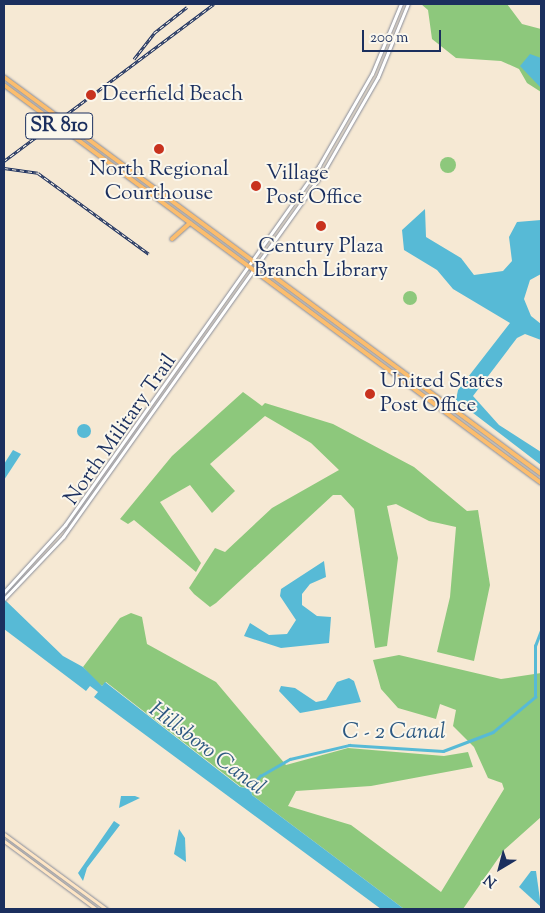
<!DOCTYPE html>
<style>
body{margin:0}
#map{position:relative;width:545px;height:913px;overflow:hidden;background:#f6e9d4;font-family:"Sorts Mill Goudy",serif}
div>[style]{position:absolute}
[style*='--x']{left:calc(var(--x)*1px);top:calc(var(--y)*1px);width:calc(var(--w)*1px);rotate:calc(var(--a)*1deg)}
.green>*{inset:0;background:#8dc87c}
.round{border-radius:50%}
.water>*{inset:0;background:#57bad6}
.canal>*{height:2.5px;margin:-1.25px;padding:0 1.25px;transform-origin:1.25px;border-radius:1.25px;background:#57bad6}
.roads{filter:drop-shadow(0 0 1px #888c99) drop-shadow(0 0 1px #888c99)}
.tertiary>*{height:2.5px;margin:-1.25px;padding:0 1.25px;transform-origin:1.25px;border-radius:1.25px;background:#fff}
.secondary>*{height:3px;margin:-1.5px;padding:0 1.5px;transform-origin:1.5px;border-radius:1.5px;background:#fde5c5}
.primary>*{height:4px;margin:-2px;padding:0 2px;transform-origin:2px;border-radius:2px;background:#fbbd6e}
.rail>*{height:3px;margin-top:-1.5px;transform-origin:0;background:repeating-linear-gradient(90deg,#fbf7ec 0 4px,#1b2f5e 0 8px);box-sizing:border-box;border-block:1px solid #1b2f5e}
.dots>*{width:14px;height:14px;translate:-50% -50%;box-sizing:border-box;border:2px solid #fbf7ec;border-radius:50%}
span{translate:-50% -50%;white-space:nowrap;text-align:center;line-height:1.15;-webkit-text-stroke:4px #fbf7ec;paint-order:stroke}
.shield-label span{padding:1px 4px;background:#fbf7ec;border:1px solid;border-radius:4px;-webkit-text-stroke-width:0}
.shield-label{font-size:20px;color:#1b2f5e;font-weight:700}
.poi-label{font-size:21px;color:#1b2f5e}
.left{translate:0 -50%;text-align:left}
.street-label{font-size:21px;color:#1b2f5e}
.water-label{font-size:22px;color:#2d5982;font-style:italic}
.frame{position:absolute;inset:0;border:5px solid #1b2f5e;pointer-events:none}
.north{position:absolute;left:475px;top:843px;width:50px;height:50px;-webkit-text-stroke:4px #fbf7ec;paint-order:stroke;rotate:217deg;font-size:14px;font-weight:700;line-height:20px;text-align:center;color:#1b2f5e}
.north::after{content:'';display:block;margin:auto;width:18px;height:22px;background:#1b2f5e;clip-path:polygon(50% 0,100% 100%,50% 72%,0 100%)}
.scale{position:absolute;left:362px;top:30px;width:79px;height:22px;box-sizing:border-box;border:2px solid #1b2f5e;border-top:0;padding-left:6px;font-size:15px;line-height:18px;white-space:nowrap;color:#1b2f5e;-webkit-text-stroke:4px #fbf7ec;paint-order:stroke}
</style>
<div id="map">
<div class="green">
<div style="clip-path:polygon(421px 4px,507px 4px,522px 24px,541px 29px,541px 92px,527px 83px,519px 69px,501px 61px,456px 58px,432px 39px,428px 10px)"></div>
<div class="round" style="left:440px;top:157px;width:16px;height:16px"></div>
<div class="round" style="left:403px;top:291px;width:14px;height:14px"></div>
<div style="clip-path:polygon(243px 392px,262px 406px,265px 403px,333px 424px,414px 467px,467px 511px,478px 510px,490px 585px,474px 661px,437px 652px,450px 597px,456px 527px,429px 521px,396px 504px,387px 506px,398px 558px,387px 646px,375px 648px,354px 509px,341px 495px,333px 495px,216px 603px,210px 607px,194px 594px,189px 588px,215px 548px,225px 552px,272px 508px,339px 470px,311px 443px,265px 416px,210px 464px,235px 491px,212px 513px,190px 485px,160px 502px,201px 563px,196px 572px,134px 520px,128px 524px,120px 519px,172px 456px)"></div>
<div style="clip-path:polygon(131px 613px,142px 617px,147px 644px,216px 682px,286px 765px,348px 748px,444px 756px,468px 752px,473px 767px,371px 786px,296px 791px,288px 806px,351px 825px,441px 892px,504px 789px,502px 783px,488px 778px,474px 747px,453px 726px,456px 710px,440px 704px,436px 719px,398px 708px,381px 689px,373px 660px,399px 655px,501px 679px,541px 673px,541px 817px,504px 850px,463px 909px,404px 909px,252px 795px,251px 789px,241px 787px,106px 682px,102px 686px,94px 680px,83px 667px,120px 618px)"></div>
</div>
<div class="water">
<div style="clip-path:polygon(530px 54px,541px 58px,541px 88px,520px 66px)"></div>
<div style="clip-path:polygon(425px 209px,426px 237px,461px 258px,474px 275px,503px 271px,512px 261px,509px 237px,517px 222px,541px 220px,541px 274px,530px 280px,524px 299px,531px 316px,541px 324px,541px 340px,525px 334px,517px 338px,473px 396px,499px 425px,541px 452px,541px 465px,456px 400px,458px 390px,510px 323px,453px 289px,437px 270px,404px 250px,402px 230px)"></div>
<div class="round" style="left:77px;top:424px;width:14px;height:14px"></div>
<div style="clip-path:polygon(13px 450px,21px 454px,4px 480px,4px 464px)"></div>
<div style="clip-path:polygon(324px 561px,326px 577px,310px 584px,302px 594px,302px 605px,317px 616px,331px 617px,329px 643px,281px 648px,244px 636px,250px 623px,269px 635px,287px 634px,296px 620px,280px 596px,281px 589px)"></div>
<div style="clip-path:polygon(4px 599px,63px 656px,83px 667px,102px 686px,105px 682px,240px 787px,251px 789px,252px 795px,404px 909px,381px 909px,94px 697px,98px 692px,90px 686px,86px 691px,4px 629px)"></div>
<div style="clip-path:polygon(349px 678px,354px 681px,361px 702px,300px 713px,279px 691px,281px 686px,295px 688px,316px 702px,326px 700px,337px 682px)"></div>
<div style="clip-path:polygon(121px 796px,135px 796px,140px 798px,119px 808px)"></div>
<div style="clip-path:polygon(114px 821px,120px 825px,87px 868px,83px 881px,78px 873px)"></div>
<div style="clip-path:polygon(179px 829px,185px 838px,186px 862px,174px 854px)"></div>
<div style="clip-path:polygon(531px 871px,536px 871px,541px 907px,519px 887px)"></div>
</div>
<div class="canal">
<div style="--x:262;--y:775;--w:32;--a:-30"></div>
<div style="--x:290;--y:759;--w:61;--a:-13.3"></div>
<div style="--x:349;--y:745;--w:94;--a:3.7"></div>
<div style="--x:443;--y:751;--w:53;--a:-20.8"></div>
<div style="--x:493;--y:732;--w:55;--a:-39.8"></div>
<div style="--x:535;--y:697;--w:51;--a:-90"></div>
<div style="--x:535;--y:646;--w:17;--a:-69"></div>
<div style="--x:253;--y:784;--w:11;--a:-49"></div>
</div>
<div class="roads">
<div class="tertiary">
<div style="--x:4;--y:592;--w:91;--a:-47.7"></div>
<div style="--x:65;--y:525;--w:440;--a:-54.7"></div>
<div style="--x:319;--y:166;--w:106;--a:-60.1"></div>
<div style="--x:372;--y:74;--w:76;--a:-67.5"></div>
<div style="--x:4;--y:599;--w:86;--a:-46.4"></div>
<div style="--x:63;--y:537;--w:450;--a:-54.5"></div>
<div style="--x:324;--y:171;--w:108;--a:-60.1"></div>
<div style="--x:378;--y:77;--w:79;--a:-67.7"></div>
</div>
<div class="secondary">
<div style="--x:4;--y:834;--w:127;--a:36.3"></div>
<div style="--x:4;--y:841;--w:114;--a:36.5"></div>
</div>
<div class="primary">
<div style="--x:4;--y:77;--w:668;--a:36.48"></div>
<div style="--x:4;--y:85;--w:668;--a:36.54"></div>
<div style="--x:172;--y:239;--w:24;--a:-42"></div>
</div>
</div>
<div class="rail">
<div style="--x:134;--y:59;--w:33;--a:-52"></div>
<div style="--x:154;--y:33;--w:42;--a:-38.2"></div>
<div style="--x:4;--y:161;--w:262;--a:-36.8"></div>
<div style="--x:4;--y:168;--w:34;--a:8"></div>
<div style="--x:38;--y:173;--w:137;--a:36.1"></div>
</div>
<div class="dots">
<div style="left:91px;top:95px;background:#c8321e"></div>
<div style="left:159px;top:149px;background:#c8321e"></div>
<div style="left:256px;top:186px;background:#c8321e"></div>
<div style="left:321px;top:226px;background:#c8321e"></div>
<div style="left:370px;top:394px;background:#c8321e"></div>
</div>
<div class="shield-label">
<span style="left:59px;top:126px">SR 810</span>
</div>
<div class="poi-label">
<span class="left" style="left:102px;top:95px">Deerfield Beach</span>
<span style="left:159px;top:182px">North Regional<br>Courthouse</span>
<span class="left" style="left:266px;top:186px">Village<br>Post Office</span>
<span style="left:321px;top:259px">Century Plaza<br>Branch Library</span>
<span class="left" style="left:380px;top:394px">United States<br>Post Office</span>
</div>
<div class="street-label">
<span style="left:121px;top:430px;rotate:-55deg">North Military Trail</span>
</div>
<div class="water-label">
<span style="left:394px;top:734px">C - 2 Canal</span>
<span style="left:206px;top:750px;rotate:37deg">Hillsboro Canal</span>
</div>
<div class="frame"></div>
<div class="north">N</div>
<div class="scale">200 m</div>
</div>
